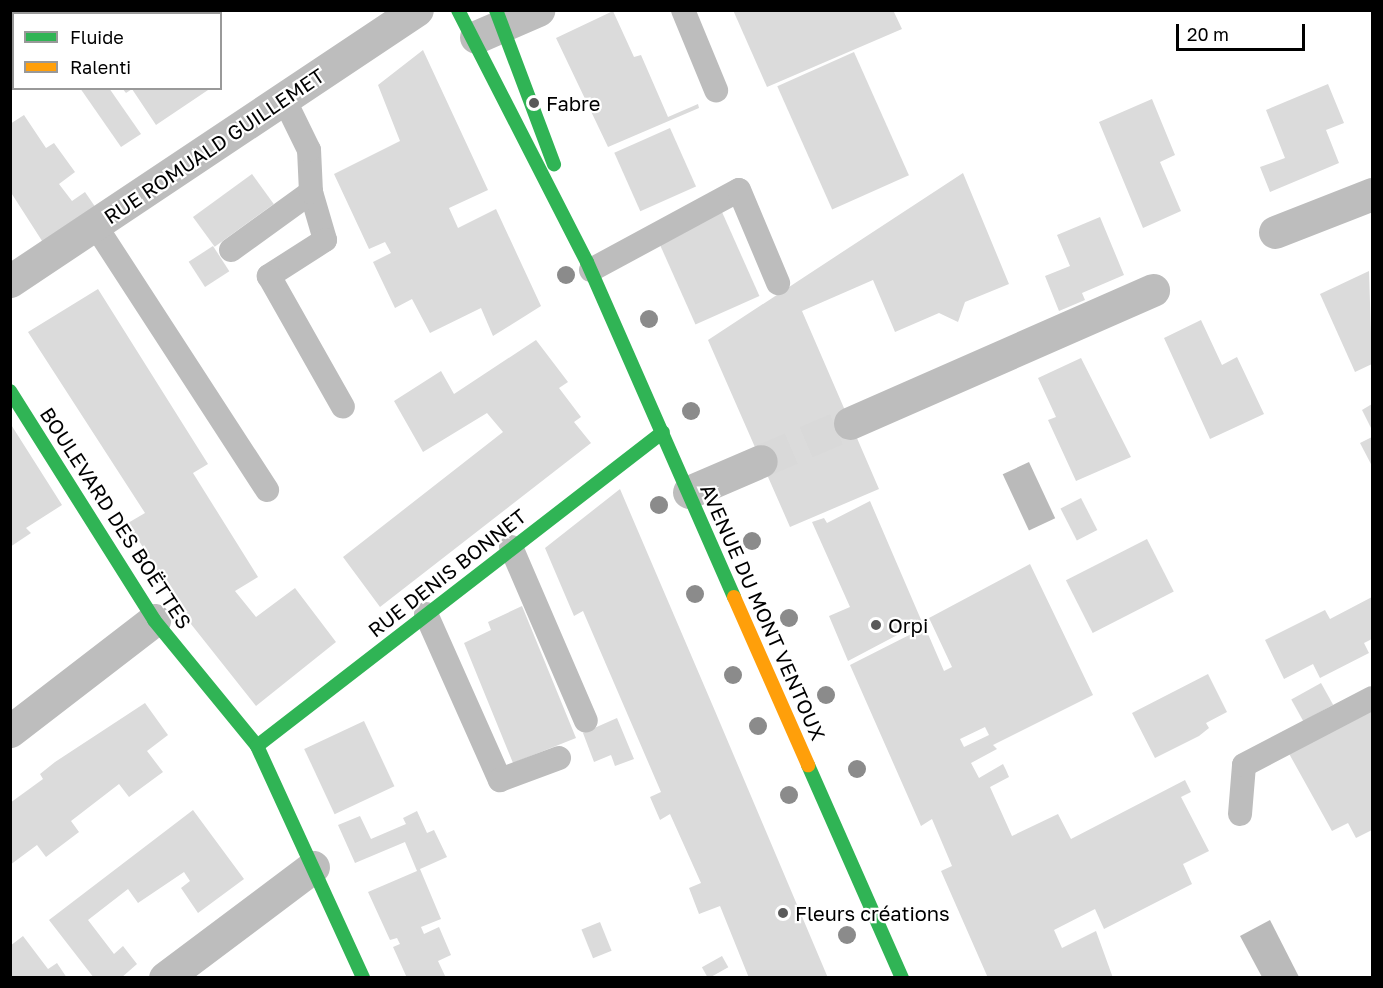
<!DOCTYPE html>
<meta charset="utf-8">
<style>
body{margin:0}
#map{position:relative;width:1383px;height:988px;overflow:hidden;background:#fff;font-family:"Golos Text",sans-serif}
div>[style]{position:absolute}
[style*='--x']{left:calc(var(--x)*1px);top:calc(var(--y)*1px);width:calc(var(--w)*1px);rotate:calc(var(--a)*1deg)}
.water>*{inset:0;background:#bababa;transform-origin:0 0}
.building>*{inset:0;background:#dbdbdb;transform-origin:0 0}
.street-tunnel>*{height:33px;margin-top:-16.5px;transform-origin:0;background:repeating-linear-gradient(90deg,#d9d9d9 0 33px,transparent 0 49px)}
.path>*{height:4px;margin-top:-2px;transform-origin:0;background:repeating-linear-gradient(90deg,#c2c2c2 0 1.5px,transparent 0 4.5px)}
.lane>*{height:24px;margin:-12px;padding:0 12px;transform-origin:12px;border-radius:12px;background:#bdbdbd}
.street>*{height:33px;margin:-16.5px;padding:0 16.5px;transform-origin:16.5px;border-radius:16.5px;background:#bdbdbd}
.fast>*{height:14px;margin:-7px;padding:0 7px;transform-origin:7px;border-radius:7px;background:#30b455}
.slow>*{height:14px;margin:-7px;padding:0 7px;transform-origin:7px;border-radius:7px;background:#ff9f0a}
.trees>*{width:18px;height:18px;margin:-9px;border-radius:50%;background:#8b8b8b}
.dots>*{width:16px;height:16px;translate:-50% -50%;box-sizing:border-box;border:3px solid #fff;border-radius:50%}
span{translate:-50% -50%;white-space:nowrap;text-align:center;line-height:1.15;-webkit-text-stroke:4.5px #fff;paint-order:stroke}
.poi-label{font-size:20px;color:#000}
.left{translate:0 -50%;text-align:left}
.street-label{font-size:20px;color:#000}
.frame{position:absolute;inset:0;border:12px solid #000;pointer-events:none}
.legend{position:absolute;left:12px;top:12px;width:210px;height:78px;box-sizing:border-box;background:#fff;border:2px solid #999;margin:0;padding:8px 10px;list-style:none;font-size:18px;color:#000}
.legend li{display:flex;align-items:center;gap:12px;height:30px}
.legend b{width:30px;border:2px solid #999}
.scale{position:absolute;left:1176px;top:24px;width:129px;height:27px;box-sizing:border-box;border:3px solid #000;border-top:0;padding-left:8px;font-size:18px;line-height:21px;white-space:nowrap;color:#000;-webkit-text-stroke:4px #fff;paint-order:stroke}
</style>
<div id="map">
<div class="water">
<div style="left:1029px;top:462px;width:62px;height:29px;rotate:65deg"></div>
<div style="clip-path:polygon(1270px 920px,1299px 977px,1262px 977px,1240px 936px)"></div>
</div>
<div class="building">
<div style="clip-path:polygon(733px 10px,893px 10px,902px 29px,767px 87px)"></div>
<div style="clip-path:polygon(613px 11px,634px 57px,641px 55px,668px 117px,698px 104px,699px 108px,608px 147px,556px 38px)"></div>
<div style="clip-path:polygon(423px 50px,488px 190px,449px 208px,458px 228px,496px 209px,541px 306px,493px 336px,481px 308px,430px 333px,412px 299px,395px 308px,373px 262px,391px 253px,385px 242px,369px 249px,334px 174px,400px 141px,378px 85px)"></div>
<div style="left:854px;top:52px;width:135px;height:84px;rotate:66deg"></div>
<div style="clip-path:polygon(1328px 84px,1344px 123px,1326px 130px,1339px 163px,1270px 192px,1260px 167px,1285px 158px,1266px 110px)"></div>
<div style="clip-path:polygon(80px 88px,109px 88px,141px 134px,121px 147px)"></div>
<div style="clip-path:polygon(122px 88px,211px 88px,156px 125px,132px 89px,126px 93px)"></div>
<div style="clip-path:polygon(1152px 99px,1175px 155px,1160px 162px,1181px 211px,1143px 228px,1099px 122px)"></div>
<div style="clip-path:polygon(24px 115px,46px 148px,54px 143px,75px 172px,59px 184px,72px 201px,85px 192px,96px 208px,44px 244px,10px 191px,10px 124px)"></div>
<div style="left:670px;top:128px;width:64px;height:61px;rotate:66deg"></div>
<div style="clip-path:polygon(963px 173px,1009px 284px,965px 302px,958px 322px,939px 313px,895px 332px,873px 280px,802px 311px,879px 489px,790px 527px,708px 340px)"></div>
<div style="left:252px;top:174px;width:37px;height:73px;rotate:54deg"></div>
<div style="left:722px;top:212px;width:92px;height:70px;rotate:66deg"></div>
<div style="clip-path:polygon(1100px 217px,1124px 275px,1082px 293px,1085px 300px,1059px 311px,1045px 276px,1070px 266px,1057px 235px)"></div>
<div style="left:213px;top:246px;width:30px;height:29px;rotate:57deg"></div>
<div style="clip-path:polygon(1369px 271px,1372px 364px,1355px 372px,1320px 294px)"></div>
<div style="clip-path:polygon(98px 289px,208px 464px,193px 473px,258px 577px,235px 591px,256px 617px,295px 588px,336px 642px,256px 706px,187px 619px,128px 523px,145px 513px,28px 332px)"></div>
<div style="clip-path:polygon(1201px 320px,1222px 365px,1237px 357px,1264px 414px,1210px 439px,1164px 338px)"></div>
<div style="clip-path:polygon(536px 340px,568px 382px,559px 388px,581px 417px,574px 422px,591px 443px,380px 607px,343px 557px,503px 432px,487px 413px,423px 452px,394px 401px,441px 371px,454px 394px)"></div>
<div style="clip-path:polygon(1081px 358px,1131px 457px,1076px 481px,1048px 420px,1056px 417px,1038px 378px)"></div>
<div style="clip-path:polygon(1372px 404px,1372px 430px,1362px 410px)"></div>
<div style="clip-path:polygon(10px 423px,62px 505px,26px 528px,31px 533px,10px 547px)"></div>
<div style="clip-path:polygon(1372px 437px,1372px 466px,1360px 443px)"></div>
<div style="clip-path:polygon(620px 489px,715px 711px,828px 978px,749px 978px,720px 906px,699px 914px,689px 888px,701px 883px,670px 814px,660px 820px,650px 797px,661px 792px,583px 611px,574px 616px,545px 548px)"></div>
<div style="left:1081px;top:498px;width:36px;height:23px;rotate:63deg"></div>
<div style="clip-path:polygon(870px 501px,922px 622px,848px 661px,829px 616px,850px 607px,812px 522px,824px 518px,827px 523px)"></div>
<div style="left:1147px;top:539px;width:59px;height:91px;rotate:63deg"></div>
<div style="clip-path:polygon(evenodd,1030px 564px,1093px 695px,993px 745px,997px 749px,971px 763px,979px 778px,1003px 764px,1006px 770px,1009px 777px,990px 787px,1012px 836px,1058px 814px,1071px 839px,1185px 780px,1191px 792px,1181px 797px,1209px 851px,1183px 864px,1192px 884px,1104px 929px,1095px 909px,1054px 930px,1062px 948px,1096px 931px,1113px 978px,988px 978px,941px 871px,952px 866px,932px 819px,921px 826px,850px 665px,925px 627px,944px 671px,952px 667px,929px 618px,1030px 564px,985px 727px,989px 735px,964px 747px,960px 739px,985px 727px)"></div>
<div style="clip-path:polygon(1372px 597px,1372px 639px,1364px 643px,1369px 653px,1320px 678px,1313px 664px,1284px 679px,1265px 640px,1325px 610px,1330px 619px)"></div>
<div style="clip-path:polygon(522px 606px,576px 738px,513px 763px,464px 643px,491px 630px,488px 622px)"></div>
<div style="clip-path:polygon(1208px 674px,1227px 712px,1206px 723px,1209px 728px,1199px 736px,1155px 758px,1132px 713px)"></div>
<div style="left:1321px;top:683px;width:25px;height:34px;rotate:61deg"></div>
<div style="clip-path:polygon(145px 703px,168px 735px,147px 751px,163px 772px,129px 797px,119px 784px,71px 821px,79px 832px,46px 857px,37px 845px,10px 865px,10px 803px,43px 779px,40px 774px,55px 762px)"></div>
<div style="clip-path:polygon(1372px 707px,1372px 830px,1356px 838px,1348px 823px,1332px 831px,1287px 750px)"></div>
<div style="clip-path:polygon(617px 718px,634px 759px,615px 766px,611px 755px,594px 762px,583px 733px)"></div>
<div style="left:364px;top:721px;width:72px;height:66px;rotate:65deg"></div>
<div style="clip-path:polygon(193px 810px,244px 879px,198px 913px,181px 888px,190px 881px,184px 872px,138px 903px,128px 889px,88px 920px,114px 954px,123px 946px,137px 964px,121px 978px,94px 978px,49px 920px)"></div>
<div style="clip-path:polygon(417px 811px,427px 833px,434px 830px,447px 857px,420px 869px,441px 919px,421px 927px,424px 934px,439px 927px,451px 955px,438px 961px,446px 978px,407px 978px,393px 947px,400px 944px,397px 938px,390px 940px,368px 892px,417px 871px,405px 842px,355px 863px,338px 825px,360px 816px,371px 839px,406px 824px,403px 818px)"></div>
<div style="left:600px;top:922px;width:31px;height:20px;rotate:68deg"></div>
<div style="clip-path:polygon(23px 936px,48px 969px,57px 963px,67px 978px,10px 978px,10px 946px)"></div>
<div style="left:722px;top:956px;width:13px;height:23px;rotate:61deg"></div>
</div>
<div class="street-tunnel">
<div style="--x:761;--y:461;--w:97;--a:-23.1"></div>
</div>
<div class="path">
<div style="--x:98;--y:14;--w:6;--a:-45"></div>
<div style="--x:10;--y:76;--w:4;--a:-27"></div>
</div>
<div class="lane">
<div style="--x:683;--y:10;--w:87;--a:67.6"></div>
<div style="--x:311;--y:192;--w:50;--a:73.7"></div>
<div style="--x:325;--y:240;--w:67;--a:147.3"></div>
<div style="--x:269;--y:276;--w:150;--a:60.5"></div>
<div style="--x:95;--y:225;--w:316;--a:57"></div>
<div style="--x:231;--y:250;--w:99;--a:-35.9"></div>
<div style="--x:311;--y:192;--w:42;--a:-92.7"></div>
<div style="--x:309;--y:150;--w:57;--a:-116.1"></div>
<div style="--x:591;--y:270;--w:168;--a:-28.4"></div>
<div style="--x:739;--y:190;--w:101;--a:67.2"></div>
<div style="--x:511;--y:547;--w:189;--a:66.7"></div>
<div style="--x:426;--y:614;--w:182;--a:66"></div>
<div style="--x:500;--y:780;--w:63;--a:-20.4"></div>
<div style="--x:1240;--y:814;--w:49;--a:-85.3"></div>
<div style="--x:1244;--y:765;--w:144;--a:-27.6"></div>
</div>
<div class="street">
<div style="--x:476;--y:37;--w:68;--a:-23.5"></div>
<div style="--x:1275;--y:232;--w:104;--a:-21.4"></div>
<div style="--x:10;--y:281;--w:489;--a:-33.7"></div>
<div style="--x:850;--y:423;--w:331;--a:-23.7"></div>
<div style="--x:689;--y:492;--w:78;--a:-23.3"></div>
<div style="--x:10;--y:731;--w:182;--a:-37.6"></div>
<div style="--x:165;--y:978;--w:185;--a:-36.9"></div>
</div>
<div class="fast">
<div style="--x:458;--y:10;--w:283;--a:62.9"></div>
<div style="--x:587;--y:262;--w:366;--a:66.3"></div>
<div style="--x:496;--y:10;--w:165;--a:69.4"></div>
<div style="--x:10;--y:391;--w:271;--a:57.8"></div>
<div style="--x:154;--y:620;--w:163;--a:50.7"></div>
<div style="--x:257;--y:746;--w:255;--a:65.4"></div>
<div style="--x:257;--y:746;--w:513;--a:-37.72"></div>
<div style="--x:808;--y:765;--w:233;--a:66.2"></div>
</div>
<div class="slow">
<div style="--x:734;--y:597;--w:184;--a:66.2"></div>
</div>
<div class="trees">
<div style="left:566px;top:275px"></div>
<div style="left:649px;top:319px"></div>
<div style="left:691px;top:411px"></div>
<div style="left:659px;top:505px"></div>
<div style="left:752px;top:541px"></div>
<div style="left:695px;top:594px"></div>
<div style="left:789px;top:618px"></div>
<div style="left:733px;top:675px"></div>
<div style="left:826px;top:695px"></div>
<div style="left:758px;top:726px"></div>
<div style="left:857px;top:769px"></div>
<div style="left:789px;top:795px"></div>
<div style="left:847px;top:935px"></div>
</div>
<div class="dots">
<div style="left:534px;top:103px;background:#595959"></div>
<div style="left:876px;top:625px;background:#595959"></div>
<div style="left:783px;top:913px;background:#595959"></div>
</div>
<div class="poi-label">
<span class="left" style="left:546px;top:103px">Fabre</span>
<span class="left" style="left:888px;top:625px">Orpi</span>
<span class="left" style="left:795px;top:913px">Fleurs créations</span>
</div>
<div class="street-label">
<span style="left:214px;top:146px;rotate:-34deg">RUE ROMUALD GUILLEMET</span>
<span style="left:116px;top:518px;rotate:57deg">BOULEVARD DES BOËTTES</span>
<span style="left:447px;top:573px;rotate:-38deg">RUE DENIS BONNET</span>
<span style="left:763px;top:612px;rotate:66deg">AVENUE DU MONT VENTOUX</span>
</div>
<div class="frame"></div>
<ul class="legend">
<li><b style="height:8px;background:#30b455"></b>Fluide</li>
<li><b style="height:8px;background:#ff9f0a"></b>Ralenti</li>
</ul>
<div class="scale">20 m</div>
</div>
